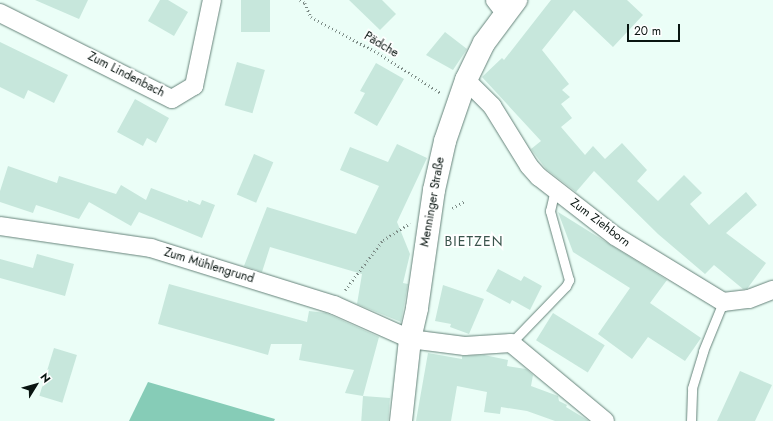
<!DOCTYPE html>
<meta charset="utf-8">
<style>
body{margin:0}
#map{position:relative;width:773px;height:421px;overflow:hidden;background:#ebfef7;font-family:Jost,sans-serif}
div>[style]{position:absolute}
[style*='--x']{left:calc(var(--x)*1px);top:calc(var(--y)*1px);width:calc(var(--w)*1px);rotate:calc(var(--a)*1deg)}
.forest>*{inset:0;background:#86ccb7}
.building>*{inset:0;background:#c7e7dc;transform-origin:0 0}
.path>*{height:2.5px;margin-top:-1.25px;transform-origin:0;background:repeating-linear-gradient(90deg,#7c8b86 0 1px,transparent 0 4px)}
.roads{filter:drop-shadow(0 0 1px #66837a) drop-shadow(0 0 1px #66837a)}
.service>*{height:9px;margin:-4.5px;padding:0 4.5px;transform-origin:4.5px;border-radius:4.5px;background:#fff}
.minor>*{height:18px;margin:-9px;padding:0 9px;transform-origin:9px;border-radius:9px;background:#fff}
.tertiary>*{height:22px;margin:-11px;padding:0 11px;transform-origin:11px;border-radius:11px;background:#fff}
span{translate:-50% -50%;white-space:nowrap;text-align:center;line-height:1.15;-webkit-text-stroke:3.5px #fff;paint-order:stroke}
.street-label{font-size:12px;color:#091511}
.quarter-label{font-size:14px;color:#39544c;letter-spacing:1px}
.north{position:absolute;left:16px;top:365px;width:40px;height:40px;-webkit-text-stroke:3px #fff;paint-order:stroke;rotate:53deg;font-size:11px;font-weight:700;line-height:16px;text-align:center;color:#091511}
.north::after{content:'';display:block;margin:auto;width:14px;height:18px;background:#091511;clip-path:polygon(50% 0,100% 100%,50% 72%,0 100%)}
.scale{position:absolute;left:627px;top:24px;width:53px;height:18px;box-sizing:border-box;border:2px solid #091511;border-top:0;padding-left:5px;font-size:12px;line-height:14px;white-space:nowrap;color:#091511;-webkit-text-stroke:3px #fff;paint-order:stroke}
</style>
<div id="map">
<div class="forest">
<div style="clip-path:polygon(148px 382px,275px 419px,274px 421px,129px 421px)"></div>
</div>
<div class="building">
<div style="clip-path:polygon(35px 0,88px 0,79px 19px)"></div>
<div style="clip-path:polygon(160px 0,168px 0,188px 12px,174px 36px,148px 21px)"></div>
<div style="left:241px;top:0;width:29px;height:32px"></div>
<div style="clip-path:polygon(349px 0,382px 0,396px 14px,380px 30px)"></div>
<div style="clip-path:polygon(551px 0,627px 0,643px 15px,613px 47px,574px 10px,542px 50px,569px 84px,562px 90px,570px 97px,561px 104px,572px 118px,561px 127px,585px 155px,593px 146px,605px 159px,622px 143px,647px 170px,637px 181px,658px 201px,684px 175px,702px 193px,690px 204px,709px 225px,746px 192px,757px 205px,726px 233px,766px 263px,747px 289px,743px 289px,714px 265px,705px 274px,658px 234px,594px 171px,576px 192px,546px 169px,531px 149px,541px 141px,482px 77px,502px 58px,504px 60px)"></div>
<div style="clip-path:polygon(445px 32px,467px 49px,453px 70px,426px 55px)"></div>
<div style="clip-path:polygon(0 42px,68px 75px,54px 103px,28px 90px,24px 99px,0 87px)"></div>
<div style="left:237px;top:62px;width:29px;height:45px;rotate:16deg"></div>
<div style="clip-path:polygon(376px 63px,404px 79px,377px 126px,354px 113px,365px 93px,360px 91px)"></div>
<div style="clip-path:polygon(135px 99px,169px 118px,156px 143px,147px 138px,143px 146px,117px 132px)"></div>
<div style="clip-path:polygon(397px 144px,427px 158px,397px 222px,410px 254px,403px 283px,408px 284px,401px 322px,357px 304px,362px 274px,270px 247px,262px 272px,244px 266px,267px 207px,356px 234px,379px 186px,340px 170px,350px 147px,388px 162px)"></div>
<div style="left:254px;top:154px;width:21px;height:44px;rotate:23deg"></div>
<div style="clip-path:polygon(8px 166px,57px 183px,59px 176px,116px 194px,121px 185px,146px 200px,151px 188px,188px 202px,188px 200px,200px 205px,202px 200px,215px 205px,202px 238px,139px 212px,131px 226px,89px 202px,79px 219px,36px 205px,33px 213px,0 202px,0 191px)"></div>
<div style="clip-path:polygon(558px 212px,667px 280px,650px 303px,701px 338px,685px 361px,648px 337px,632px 359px,598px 334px,630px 288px,573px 252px)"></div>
<div style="clip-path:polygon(37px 254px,74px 264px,65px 296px,0 278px,0 259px,33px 268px)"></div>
<div style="clip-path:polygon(498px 269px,521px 281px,524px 276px,542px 286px,530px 310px,512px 300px,510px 304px,486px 291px)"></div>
<div style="clip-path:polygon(169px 284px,307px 322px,309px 311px,326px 313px,379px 337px,363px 396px,345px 393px,354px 370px,299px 360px,302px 344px,271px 344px,268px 355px,158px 324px)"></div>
<div style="clip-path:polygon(443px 285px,484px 299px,469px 334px,450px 327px,451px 324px,435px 321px)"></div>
<div style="left:553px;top:313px;width:61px;height:32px;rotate:32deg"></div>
<div style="left:54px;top:348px;width:24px;height:50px;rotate:17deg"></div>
<div style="clip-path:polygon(428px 353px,462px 359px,462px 356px,484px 355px,508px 360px,507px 366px,526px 369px,533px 375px,531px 386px,558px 396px,559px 401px,567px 405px,566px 407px,589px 421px,555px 421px,527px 411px,501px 407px,500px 414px,484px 412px,487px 392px,457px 386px,451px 421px,416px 421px)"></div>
<div style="clip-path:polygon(740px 371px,772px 385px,755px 421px,717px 421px)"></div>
<div style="left:363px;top:396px;width:27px;height:25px;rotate:4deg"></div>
</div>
<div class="path">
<div style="--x:300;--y:0;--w:6;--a:31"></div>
<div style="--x:305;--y:3;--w:15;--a:67"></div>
<div style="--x:311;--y:17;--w:76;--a:28.2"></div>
<div style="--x:378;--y:53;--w:75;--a:32.4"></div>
<div style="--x:452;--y:208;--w:15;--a:-28"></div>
<div style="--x:345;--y:290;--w:63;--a:-52.8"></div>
<div style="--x:383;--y:240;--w:32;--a:-32"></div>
</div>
<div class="roads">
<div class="service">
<div style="--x:511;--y:343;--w:79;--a:-46"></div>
<div style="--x:566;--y:286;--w:7;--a:-63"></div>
<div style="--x:569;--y:280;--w:72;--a:-105.4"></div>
<div style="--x:550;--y:211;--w:23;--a:-77"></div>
<div style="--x:691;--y:421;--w:33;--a:-88"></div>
<div style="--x:692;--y:388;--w:39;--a:-73"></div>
<div style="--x:703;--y:351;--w:53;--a:-67.8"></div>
</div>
<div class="minor">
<div style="--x:495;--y:0;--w:16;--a:52"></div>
<div style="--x:0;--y:13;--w:192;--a:26.6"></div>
<div style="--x:172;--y:99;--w:26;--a:-31"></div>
<div style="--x:194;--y:86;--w:88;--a:-78.2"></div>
<div style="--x:466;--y:80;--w:37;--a:45"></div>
<div style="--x:492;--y:106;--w:70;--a:58.3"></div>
<div style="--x:529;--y:166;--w:15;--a:48"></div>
<div style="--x:539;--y:177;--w:96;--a:37.8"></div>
<div style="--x:615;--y:236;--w:127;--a:31.4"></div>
<div style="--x:723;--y:302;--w:26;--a:-7"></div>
<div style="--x:749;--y:299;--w:26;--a:-21"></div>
<div style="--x:0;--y:226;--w:153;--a:8.3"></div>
<div style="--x:151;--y:248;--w:192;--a:17.3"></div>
<div style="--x:334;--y:305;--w:83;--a:24.1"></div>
<div style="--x:410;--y:339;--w:55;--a:7.3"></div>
<div style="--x:465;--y:346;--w:46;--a:-3.7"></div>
<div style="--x:511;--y:343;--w:122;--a:39.7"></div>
</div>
<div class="tertiary">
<div style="--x:401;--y:421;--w:82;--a:-83.7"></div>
<div style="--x:410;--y:339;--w:32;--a:-77"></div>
<div style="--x:417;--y:308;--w:119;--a:-81.8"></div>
<div style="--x:434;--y:190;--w:50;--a:-77.3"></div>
<div style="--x:445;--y:141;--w:65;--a:-71"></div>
<div style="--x:466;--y:80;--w:41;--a:-64.1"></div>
<div style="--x:484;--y:43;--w:54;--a:-53.3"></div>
</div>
</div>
<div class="street-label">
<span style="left:381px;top:45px;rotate:31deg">Pädche</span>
<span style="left:126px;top:75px;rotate:27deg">Zum Lindenbach</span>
<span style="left:433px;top:202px;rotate:-80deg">Menninger Straße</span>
<span style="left:600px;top:223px;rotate:37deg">Zum Ziehborn</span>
<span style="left:209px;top:266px;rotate:17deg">Zum Mühlengrund</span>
</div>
<div class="quarter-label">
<span style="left:474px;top:241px">BIETZEN</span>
</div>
<div class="north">N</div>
<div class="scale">20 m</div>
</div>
